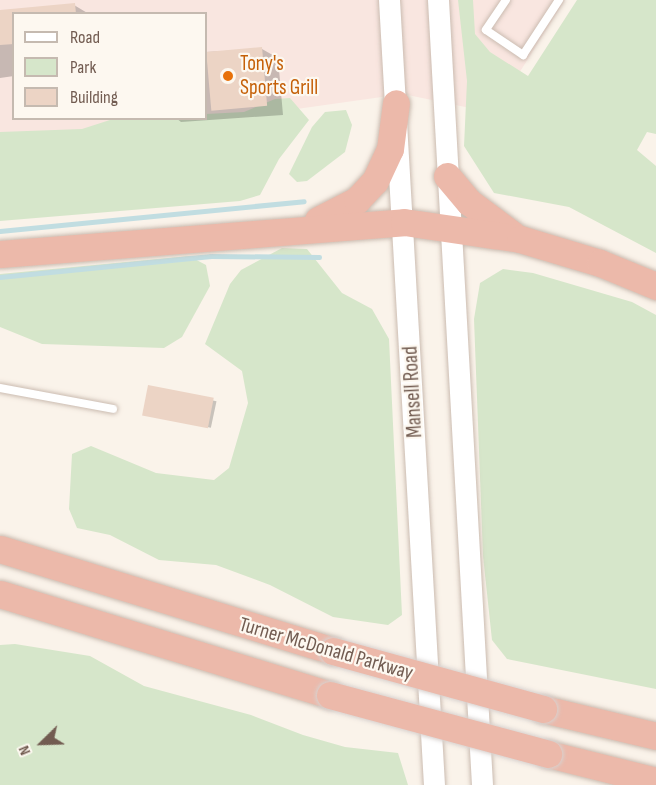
<!DOCTYPE html>
<style>
body{margin:0}
#map{position:relative;width:656px;height:785px;overflow:hidden;background:#faf3ea;font-family:"Sofia Sans Condensed",sans-serif}
div>[style]{position:absolute}
[style*='--x']{left:calc(var(--x)*1px);top:calc(var(--y)*1px);width:calc(var(--w)*1px);rotate:calc(var(--a)*1deg)}
.commercial>*{inset:0;background:#f9e6e0}
.green>*{inset:0;background:#d6e6ca}
.shadow>*{inset:0;background:#0003;transform-origin:0 0}
.stream>*{height:4.5px;margin:-2.25px;padding:0 2.25px;transform-origin:2.25px;border-radius:2.25px;background:#c1dde1}
.building>*{inset:0;background:#ecd4c5;transform-origin:0 0}
.roads{filter:drop-shadow(0 0 2px #cbbcb1) drop-shadow(0 0 2px #cbbcb1)}
.lane>*{height:8px;margin:-4px;padding:0 4px;transform-origin:4px;border-radius:4px;background:#fff}
.secondary>*{height:21px;margin:-10.5px;padding:0 10.5px;transform-origin:10.5px;border-radius:10.5px;background:#fff}
.highway>*{height:27px;margin:-13.5px;padding:0 13.5px;transform-origin:13.5px;border-radius:13.5px;background:#ecb9aa}
.bridges{filter:drop-shadow(0 0 2px #d8d1ce) drop-shadow(0 0 2px #d8d1ce)}
.highway-bridge>*{height:27px;margin:-13.5px;padding:0 13.5px;transform-origin:13.5px;border-radius:13.5px;background:#ecb9aa}
.dots>*{width:16px;height:16px;translate:-50% -50%;box-sizing:border-box;border:3px solid #fdf8f0;border-radius:50%}
span{translate:-50% -50%;white-space:nowrap;text-align:center;line-height:1.15;-webkit-text-stroke:4.5px #fdf8f0;paint-order:stroke}
.food-label{font-size:21px;color:#c56008}
.left{translate:0 -50%;text-align:left}
.street-label{font-size:21px;color:#725c51}
.legend{position:absolute;left:12px;top:12px;width:195px;height:108px;box-sizing:border-box;background:#fdf8f0;border:2px solid #c5bab0;margin:0;padding:8px 10px;list-style:none;font-size:18px;color:#725c51}
.legend li{display:flex;align-items:center;gap:12px;height:30px}
.legend b{width:30px;border:2px solid #c5bab0}
.north{position:absolute;left:12px;top:713px;width:60px;height:60px;-webkit-text-stroke:4px #fdf8f0;paint-order:stroke;rotate:247deg;font-size:16px;font-weight:700;line-height:24px;text-align:center;color:#725c51}
.north::after{content:'';display:block;margin:auto;width:21px;height:27px;background:#725c51;clip-path:polygon(50% 0,100% 100%,50% 72%,0 100%)}
</style>
<div id="map">
<div class="commercial">
<div style="clip-path:polygon(evenodd,0 0,565px 0,494px 113px,403px 94px,0 151px,0 0,14px 14px,206px 14px,206px 118px,14px 118px,14px 14px)"></div>
</div>
<div class="green">
<div style="clip-path:polygon(458px 0,473px 0,475px 34px,490px 52px,528px 76px,577px 0,656px 0,656px 134px,647px 132px,637px 150px,656px 166px,656px 253px,569px 207px,494px 193px,464px 146px,467px 81px)"></div>
<div style="clip-path:polygon(290px 98px,309px 120px,279px 159px,260px 195px,240px 201px,0 221px,0 132px,82px 129px,113px 119px,206px 118px,206px 114px,244px 112px,275px 99px)"></div>
<div style="clip-path:polygon(346px 110px,352px 125px,345px 152px,307px 181px,297px 182px,289px 174px,312px 127px,325px 112px)"></div>
<div style="clip-path:polygon(282px 248px,307px 249px,342px 293px,372px 309px,389px 339px,402px 615px,388px 625px,333px 617px,270px 585px,216px 565px,159px 560px,110px 535px,77px 528px,69px 509px,72px 454px,91px 446px,156px 473px,214px 480px,229px 468px,248px 403px,242px 371px,205px 344px,230px 284px,241px 270px)"></div>
<div style="clip-path:polygon(189px 256px,206px 265px,210px 286px,182px 337px,164px 348px,42px 344px,0 327px,0 274px)"></div>
<div style="clip-path:polygon(503px 269px,533px 273px,632px 302px,656px 315px,656px 689px,507px 659px,492px 640px,483px 556px,474px 319px,480px 283px)"></div>
<div style="clip-path:polygon(15px 644px,90px 656px,144px 686px,251px 715px,303px 735px,345px 747px,398px 753px,408px 785px,0 785px,0 645px)"></div>
</div>
<div class="shadow">
<div style="clip-path:polygon(74px 5px,89px 14px,14px 14px,14px 76px,0 78px,0 12px)"></div>
<div style="clip-path:polygon(262px 49px,278px 58px,283px 115px,181px 122px,176px 118px,206px 118px,206px 52px)"></div>
<div style="left:149px;top:387px;width:69px;height:27px;rotate:12deg"></div>
</div>
<div class="stream">
<div style="--x:0;--y:231;--w:305;--a:-5.6"></div>
<div style="--x:0;--y:277;--w:212;--a:-5.7"></div>
<div style="--x:211;--y:256;--w:108;--a:0.5"></div>
</div>
<div class="building">
<div style="clip-path:polygon(75px 3px,76px 14px,14px 14px,14px 44px,0 45px,0 10px)"></div>
<div style="left:262px;top:47px;width:59px;height:56px;rotate:85deg"></div>
<div style="left:148px;top:385px;width:67px;height:31px;rotate:11deg"></div>
</div>
<div class="roads">
<div class="lane">
<div style="--x:506;--y:0;--w:36;--a:124"></div>
<div style="--x:486;--y:30;--w:45;--a:34"></div>
<div style="--x:523;--y:55;--w:66;--a:-56.8"></div>
<div style="--x:0;--y:388;--w:115;--a:10.5"></div>
</div>
<div class="secondary">
<div style="--x:389;--y:0;--w:786;--a:86.72"></div>
<div style="--x:438;--y:0;--w:786;--a:86.79"></div>
</div>
<div class="highway">
<div style="--x:447;--y:176;--w:34;--a:50"></div>
<div style="--x:469;--y:202;--w:54;--a:36.7"></div>
<div style="--x:318;--y:220;--w:44;--a:-27.1"></div>
<div style="--x:357;--y:200;--w:26;--a:-47"></div>
<div style="--x:375;--y:181;--w:35;--a:-65"></div>
<div style="--x:390;--y:149;--w:46;--a:-82.6"></div>
<div style="--x:0;--y:254;--w:405;--a:-4.5"></div>
<div style="--x:404;--y:222;--w:117;--a:8.3"></div>
<div style="--x:520;--y:239;--w:84;--a:16.7"></div>
<div style="--x:600;--y:263;--w:61;--a:22.3"></div>
<div style="--x:0;--y:549;--w:348;--a:17"></div>
<div style="--x:0;--y:594;--w:345;--a:17"></div>
<div style="--x:543;--y:709;--w:116;--a:13.4"></div>
<div style="--x:548;--y:754;--w:111;--a:14"></div>
</div>
</div>
<div class="bridges">
<div class="highway-bridge">
<div style="--x:333;--y:651;--w:218;--a:15.4"></div>
<div style="--x:330;--y:695;--w:226;--a:15.1"></div>
</div>
</div>
<div class="dots">
<div style="left:228px;top:76px;background:#e8710a"></div>
</div>
<div class="food-label">
<span class="left" style="left:240px;top:76px">Tony's<br>Sports Grill</span>
</div>
<div class="street-label">
<span style="left:413px;top:392px;rotate:-93deg">Mansell Road</span>
<span style="left:326px;top:649px;rotate:16deg">Turner McDonald Parkway</span>
</div>
<ul class="legend">
<li><b style="height:8px;background:#fff"></b>Road</li>
<li><b style="height:16px;background:#d6e6ca"></b>Park</li>
<li><b style="height:16px;background:#ecd4c5"></b>Building</li>
</ul>
<div class="north">N</div>
</div>
